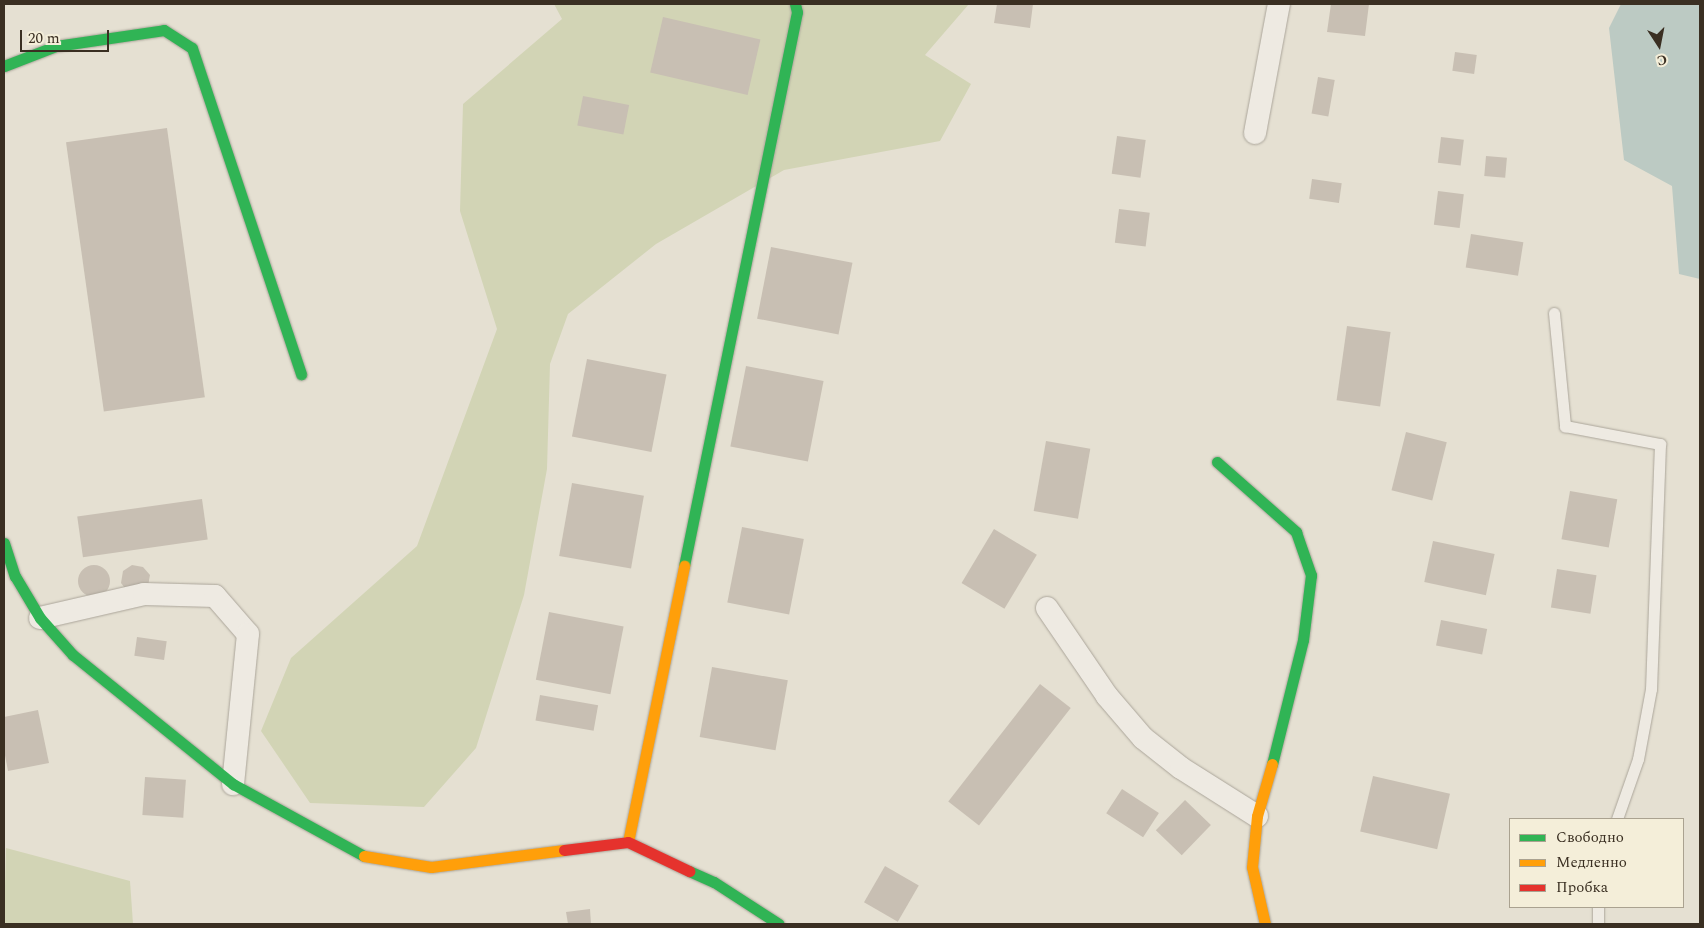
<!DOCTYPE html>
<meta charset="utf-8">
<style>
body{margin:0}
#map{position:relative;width:1704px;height:928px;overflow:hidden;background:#e5e0d2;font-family:Spectral,serif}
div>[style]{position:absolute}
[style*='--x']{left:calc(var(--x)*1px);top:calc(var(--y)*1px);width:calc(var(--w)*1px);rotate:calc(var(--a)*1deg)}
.green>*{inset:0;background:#d2d4b5}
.water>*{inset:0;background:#bccac3}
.building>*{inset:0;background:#c8bfb3;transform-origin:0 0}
.round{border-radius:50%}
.roads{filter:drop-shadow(0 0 1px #aba59a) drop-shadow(0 0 1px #aba59a)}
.lane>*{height:11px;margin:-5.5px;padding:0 5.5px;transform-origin:5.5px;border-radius:5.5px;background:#eeeae2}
.street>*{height:22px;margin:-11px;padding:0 11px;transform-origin:11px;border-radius:11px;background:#eeeae2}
.fast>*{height:11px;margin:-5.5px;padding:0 5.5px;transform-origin:5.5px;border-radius:5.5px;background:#30b455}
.slow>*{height:11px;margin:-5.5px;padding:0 5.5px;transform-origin:5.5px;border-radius:5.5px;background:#ff9f0a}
.jam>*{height:11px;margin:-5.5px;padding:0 5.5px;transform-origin:5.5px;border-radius:5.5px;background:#e5322d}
span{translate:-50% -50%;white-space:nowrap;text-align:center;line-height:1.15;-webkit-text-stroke:4px #f4eed9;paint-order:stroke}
.frame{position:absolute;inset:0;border:5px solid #3a2f22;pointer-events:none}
.legend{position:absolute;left:1509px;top:818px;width:175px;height:90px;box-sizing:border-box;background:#f4eed9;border:1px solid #aaa290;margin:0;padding:6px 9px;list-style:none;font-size:15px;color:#3a2f22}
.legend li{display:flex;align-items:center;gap:10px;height:25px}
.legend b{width:25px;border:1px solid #aaa290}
.north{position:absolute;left:1634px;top:20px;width:50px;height:50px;-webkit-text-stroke:4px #f4eed9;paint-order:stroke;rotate:169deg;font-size:14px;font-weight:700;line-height:20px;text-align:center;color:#3a2f22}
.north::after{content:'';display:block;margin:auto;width:18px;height:22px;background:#3a2f22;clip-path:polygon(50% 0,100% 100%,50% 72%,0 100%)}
.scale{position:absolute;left:20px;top:30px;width:89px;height:22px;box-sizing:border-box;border:2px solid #3a2f22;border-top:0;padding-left:6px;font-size:15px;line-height:18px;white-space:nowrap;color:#3a2f22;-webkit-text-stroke:4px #f4eed9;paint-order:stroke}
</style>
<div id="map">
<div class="green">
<div style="clip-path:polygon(554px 4px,969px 4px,925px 55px,971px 84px,940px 141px,784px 170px,656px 244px,568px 314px,550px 364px,547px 469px,524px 595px,476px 748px,424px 807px,310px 803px,261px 731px,291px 658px,417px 546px,497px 329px,460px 211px,463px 104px,562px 19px)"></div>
<div style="clip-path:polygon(6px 848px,130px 881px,133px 924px,4px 924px)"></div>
</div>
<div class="water">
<div style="clip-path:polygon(1621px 4px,1700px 4px,1700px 279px,1679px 274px,1672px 186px,1624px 160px,1609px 28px)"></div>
</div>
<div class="building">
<div style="clip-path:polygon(997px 4px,1033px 4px,1030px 28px,994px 23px)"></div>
<div style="clip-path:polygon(1331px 4px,1369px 4px,1365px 36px,1327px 32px)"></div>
<div style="left:663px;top:17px;width:100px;height:57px;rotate:13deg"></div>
<div style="left:1455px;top:52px;width:22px;height:19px;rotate:8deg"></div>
<div style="left:1318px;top:77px;width:17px;height:37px;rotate:10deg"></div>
<div style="left:583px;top:96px;width:47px;height:30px;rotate:11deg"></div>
<div style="left:167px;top:128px;width:272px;height:102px;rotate:82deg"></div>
<div style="left:1117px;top:136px;width:29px;height:38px;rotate:8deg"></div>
<div style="left:1441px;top:137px;width:23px;height:26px;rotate:7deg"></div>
<div style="left:1486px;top:156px;width:21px;height:20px;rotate:5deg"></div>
<div style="left:1312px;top:179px;width:30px;height:20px;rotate:8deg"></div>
<div style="left:1438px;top:191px;width:26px;height:34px;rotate:7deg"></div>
<div style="left:1119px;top:209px;width:31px;height:34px;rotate:7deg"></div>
<div style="left:1471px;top:234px;width:53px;height:34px;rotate:9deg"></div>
<div style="left:771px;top:247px;width:83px;height:73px;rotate:11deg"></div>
<div style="left:1347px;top:326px;width:44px;height:75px;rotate:8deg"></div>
<div style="left:587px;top:359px;width:81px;height:79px;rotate:11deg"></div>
<div style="left:746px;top:366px;width:79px;height:82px;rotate:11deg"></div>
<div style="left:1406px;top:432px;width:42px;height:60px;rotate:14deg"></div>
<div style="left:1046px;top:441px;width:45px;height:71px;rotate:10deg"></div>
<div style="left:572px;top:483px;width:73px;height:74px;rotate:10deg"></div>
<div style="left:1570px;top:491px;width:48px;height:49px;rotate:10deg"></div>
<div style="left:202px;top:499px;width:41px;height:126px;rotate:82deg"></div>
<div style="left:742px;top:527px;width:63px;height:77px;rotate:11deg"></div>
<div style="left:994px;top:529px;width:50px;height:63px;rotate:31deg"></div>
<div style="left:1433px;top:541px;width:63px;height:42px;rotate:12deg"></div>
<div style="clip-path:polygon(132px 565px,143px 567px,150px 575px,148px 586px,128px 592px,121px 583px,123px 571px)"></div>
<div class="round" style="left:78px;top:565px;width:32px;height:32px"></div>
<div style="left:1557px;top:569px;width:40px;height:39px;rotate:9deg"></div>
<div style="left:549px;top:612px;width:76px;height:69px;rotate:11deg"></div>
<div style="left:1441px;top:620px;width:47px;height:26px;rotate:11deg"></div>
<div style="left:137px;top:637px;width:30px;height:19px;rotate:8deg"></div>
<div style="left:712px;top:667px;width:77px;height:71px;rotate:10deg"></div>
<div style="left:1040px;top:684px;width:39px;height:149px;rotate:38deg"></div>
<div style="left:540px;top:695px;width:59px;height:26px;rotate:10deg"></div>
<div style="clip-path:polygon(38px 710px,49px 763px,8px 771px,4px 750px,4px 717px)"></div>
<div style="left:1373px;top:776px;width:79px;height:57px;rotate:13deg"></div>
<div style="left:145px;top:777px;width:41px;height:38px;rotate:4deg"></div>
<div style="left:1122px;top:789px;width:44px;height:29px;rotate:33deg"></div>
<div style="left:1185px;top:800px;width:36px;height:42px;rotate:44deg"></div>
<div style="left:885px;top:866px;width:39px;height:42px;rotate:30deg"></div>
<div style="clip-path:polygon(590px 909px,591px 924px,568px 924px,566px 912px)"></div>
</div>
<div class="roads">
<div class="lane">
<div style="--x:1554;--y:313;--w:114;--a:84.4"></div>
<div style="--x:1565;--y:426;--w:97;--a:10.7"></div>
<div style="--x:1660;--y:444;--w:245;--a:92.1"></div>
<div style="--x:1651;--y:689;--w:71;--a:100.5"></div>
<div style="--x:1638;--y:759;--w:64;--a:109.3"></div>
<div style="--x:1598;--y:924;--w:17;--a:-90"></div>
</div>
<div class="street">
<div style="--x:1255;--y:133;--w:131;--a:-79.5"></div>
<div style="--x:1047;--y:608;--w:107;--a:55.7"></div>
<div style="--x:1107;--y:696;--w:55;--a:49.4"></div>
<div style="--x:1143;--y:738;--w:48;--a:38.3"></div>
<div style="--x:1181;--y:768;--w:90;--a:32.3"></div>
<div style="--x:40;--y:618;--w:107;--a:-13"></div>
<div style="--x:144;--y:594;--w:71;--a:1.6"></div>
<div style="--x:215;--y:596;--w:50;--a:49"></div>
<div style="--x:248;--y:634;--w:151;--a:95.7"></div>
</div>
<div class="fast">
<div style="--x:4;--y:66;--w:56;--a:-21"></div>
<div style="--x:56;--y:46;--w:109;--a:-8.4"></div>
<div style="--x:164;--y:30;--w:33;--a:33"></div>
<div style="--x:192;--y:48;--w:344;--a:71.5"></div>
<div style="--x:1217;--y:462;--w:106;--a:41.5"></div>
<div style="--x:1296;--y:532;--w:46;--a:70.8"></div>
<div style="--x:1311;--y:575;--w:65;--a:97"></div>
<div style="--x:1303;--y:640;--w:128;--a:104"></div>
<div style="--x:4;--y:543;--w:35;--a:72"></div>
<div style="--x:15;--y:576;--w:49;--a:59.2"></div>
<div style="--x:40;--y:618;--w:50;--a:48.3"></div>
<div style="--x:73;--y:655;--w:206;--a:38.9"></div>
<div style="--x:233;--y:784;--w:149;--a:28.8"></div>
<div style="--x:684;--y:566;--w:565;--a:-78.47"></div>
<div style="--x:797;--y:12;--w:8;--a:-104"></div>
<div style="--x:689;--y:871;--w:27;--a:24"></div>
<div style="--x:714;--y:882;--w:77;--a:32.9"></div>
</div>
<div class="slow">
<div style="--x:628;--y:842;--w:282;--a:-78.5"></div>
<div style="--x:364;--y:856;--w:68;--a:9.3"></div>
<div style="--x:431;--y:867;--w:134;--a:-7.3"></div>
<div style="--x:1265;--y:924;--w:58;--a:-102.8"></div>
<div style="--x:1252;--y:867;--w:51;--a:-84.4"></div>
<div style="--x:1257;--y:816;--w:54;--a:-73.9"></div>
</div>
<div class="jam">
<div style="--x:564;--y:850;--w:64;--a:-7.1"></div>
<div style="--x:628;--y:842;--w:68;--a:25.4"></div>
</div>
</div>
<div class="frame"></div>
<ul class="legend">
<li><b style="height:6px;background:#30b455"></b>Свободно</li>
<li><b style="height:6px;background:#ff9f0a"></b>Медленно</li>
<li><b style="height:6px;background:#e5322d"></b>Пробка</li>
</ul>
<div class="north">С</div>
<div class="scale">20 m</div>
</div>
